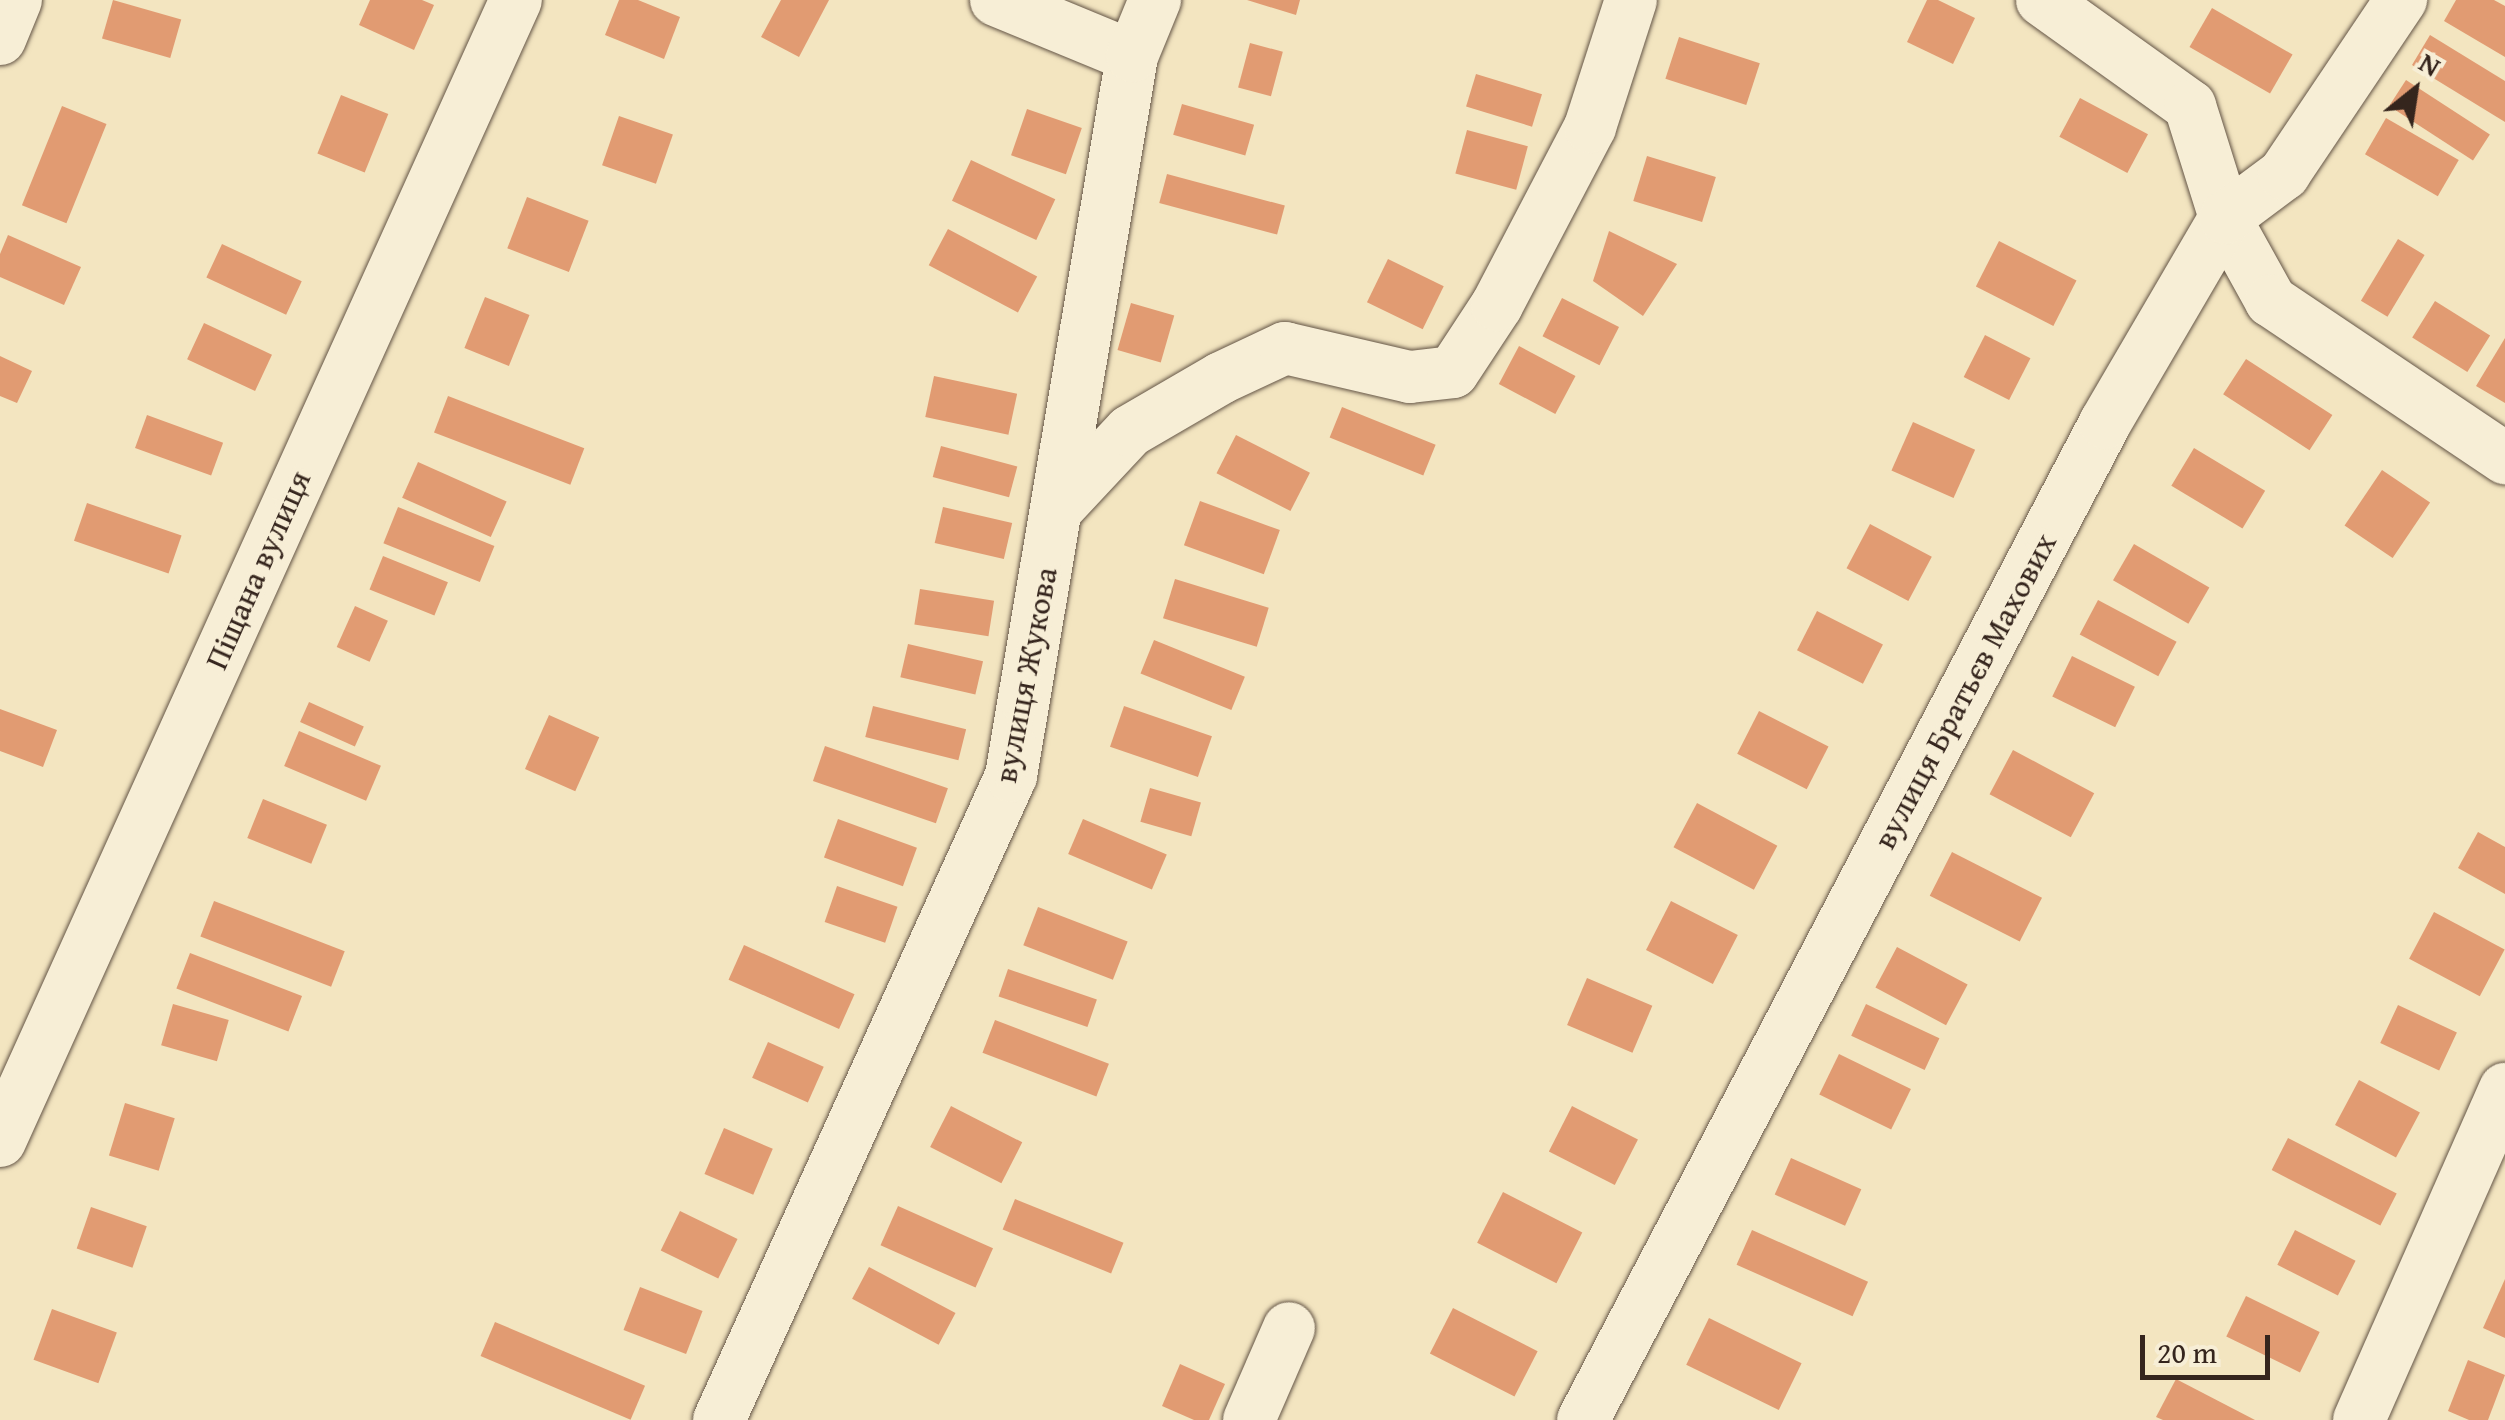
<!DOCTYPE html>
<meta charset="utf-8">
<style>
body{margin:0}
#map{position:relative;width:2505px;height:1420px;overflow:hidden;background:#f3e5c0;font-family:"Gentium Book Plus",serif}
div>[style]{position:absolute}
[style*='--x']{left:calc(var(--x)*1px);top:calc(var(--y)*1px);width:calc(var(--w)*1px);rotate:calc(var(--a)*1deg)}
.building>*{inset:0;background:#e19b72;transform-origin:0 0}
.roads{filter:drop-shadow(0 0 2px #645546) drop-shadow(0 0 2px #645546)}
.minor>*{height:52px;margin:-26px;padding:0 26px;transform-origin:26px;border-radius:26px;background:#f7eed6}
span{translate:-50% -50%;white-space:nowrap;text-align:center;line-height:1.15;-webkit-text-stroke:10px #f7eed6;paint-order:stroke}
.street-label{font-size:32px;color:#35251d}
.north{position:absolute;left:2365px;top:40px;width:100px;height:100px;-webkit-text-stroke:8px #f7eed6;paint-order:stroke;rotate:30deg;font-size:28px;font-weight:700;line-height:40px;text-align:center;color:#35251d}
.north::after{content:'';display:block;margin:auto;width:35px;height:45px;background:#35251d;clip-path:polygon(50% 0,100% 100%,50% 72%,0 100%)}
.scale{position:absolute;left:2140px;top:1335px;width:130px;height:45px;box-sizing:border-box;border:5px solid #35251d;border-top:0;padding-left:12px;font-size:30px;line-height:35px;white-space:nowrap;color:#35251d;-webkit-text-stroke:8px #f7eed6;paint-order:stroke}
</style>
<div id="map">
<div class="building">
<div style="left:113px;top:0;width:71px;height:40px;rotate:16deg"></div>
<div style="clip-path:polygon(370px 0,422px 0,434px 5px,414px 50px,359px 25px)"></div>
<div style="clip-path:polygon(619px 0,638px 0,680px 17px,664px 59px,605px 35px)"></div>
<div style="clip-path:polygon(781px 0,829px 0,799px 57px,761px 37px)"></div>
<div style="clip-path:polygon(1247px 0,1300px 0,1296px 15px)"></div>
<div style="clip-path:polygon(1927px 0,1938px 0,1975px 18px,1953px 64px,1907px 42px)"></div>
<div style="clip-path:polygon(2456px 0,2494px 0,2505px 6px,2505px 57px,2444px 21px)"></div>
<div style="left:2212px;top:8px;width:93px;height:45px;rotate:30deg"></div>
<div style="clip-path:polygon(2430px 35px,2505px 81px,2505px 122px,2412px 65px)"></div>
<div style="left:1679px;top:37px;width:85px;height:44px;rotate:18deg"></div>
<div style="left:1250px;top:43px;width:34px;height:46px;rotate:15deg"></div>
<div style="left:1476px;top:74px;width:69px;height:34px;rotate:17deg"></div>
<div style="left:2406px;top:80px;width:100px;height:31px;rotate:33deg"></div>
<div style="left:341px;top:95px;width:51px;height:63px;rotate:22deg"></div>
<div style="left:2080px;top:98px;width:77px;height:44px;rotate:28deg"></div>
<div style="left:1182px;top:104px;width:75px;height:32px;rotate:16deg"></div>
<div style="left:62px;top:106px;width:48px;height:107px;rotate:22deg"></div>
<div style="left:1027px;top:109px;width:58px;height:49px;rotate:19deg"></div>
<div style="left:619px;top:116px;width:57px;height:52px;rotate:19deg"></div>
<div style="left:2386px;top:118px;width:84px;height:42px;rotate:30deg"></div>
<div style="left:1467px;top:130px;width:63px;height:45px;rotate:15deg"></div>
<div style="left:1647px;top:156px;width:72px;height:47px;rotate:17deg"></div>
<div style="left:971px;top:160px;width:93px;height:45px;rotate:25deg"></div>
<div style="left:1167px;top:174px;width:122px;height:30px;rotate:15deg"></div>
<div style="left:527px;top:197px;width:66px;height:55px;rotate:21deg"></div>
<div style="left:948px;top:229px;width:101px;height:41px;rotate:28deg"></div>
<div style="clip-path:polygon(1609px 231px,1677px 264px,1643px 316px,1593px 281px)"></div>
<div style="clip-path:polygon(8px 235px,81px 267px,64px 305px,0 277px,0 254px)"></div>
<div style="left:2398px;top:239px;width:31px;height:72px;rotate:31deg"></div>
<div style="left:1999px;top:241px;width:87px;height:51px;rotate:27deg"></div>
<div style="left:222px;top:244px;width:88px;height:37px;rotate:25deg"></div>
<div style="left:1388px;top:259px;width:62px;height:48px;rotate:26deg"></div>
<div style="left:485px;top:297px;width:48px;height:55px;rotate:22deg"></div>
<div style="left:1562px;top:298px;width:64px;height:43px;rotate:27deg"></div>
<div style="left:2435px;top:301px;width:65px;height:43px;rotate:32deg"></div>
<div style="left:1131px;top:303px;width:45px;height:49px;rotate:16deg"></div>
<div style="left:204px;top:323px;width:75px;height:40px;rotate:25deg"></div>
<div style="left:1985px;top:335px;width:51px;height:47px;rotate:27deg"></div>
<div style="clip-path:polygon(2505px 338px,2505px 403px,2476px 386px)"></div>
<div style="left:1519px;top:346px;width:64px;height:43px;rotate:28deg"></div>
<div style="clip-path:polygon(0 356px,32px 371px,17px 403px,0 396px)"></div>
<div style="left:2246px;top:359px;width:103px;height:42px;rotate:33deg"></div>
<div style="left:934px;top:376px;width:85px;height:42px;rotate:12deg"></div>
<div style="left:448px;top:396px;width:146px;height:39px;rotate:21deg"></div>
<div style="left:1342px;top:407px;width:101px;height:33px;rotate:22deg"></div>
<div style="left:147px;top:415px;width:81px;height:35px;rotate:20deg"></div>
<div style="left:1913px;top:422px;width:68px;height:53px;rotate:24deg"></div>
<div style="left:1236px;top:435px;width:83px;height:43px;rotate:27deg"></div>
<div style="left:941px;top:446px;width:79px;height:32px;rotate:15deg"></div>
<div style="left:2194px;top:448px;width:83px;height:44px;rotate:31deg"></div>
<div style="left:418px;top:462px;width:97px;height:39px;rotate:24deg"></div>
<div style="left:2382px;top:470px;width:58px;height:67px;rotate:34deg"></div>
<div style="left:1200px;top:501px;width:85px;height:47px;rotate:20deg"></div>
<div style="left:87px;top:503px;width:100px;height:40px;rotate:19deg"></div>
<div style="left:398px;top:507px;width:104px;height:39px;rotate:22deg"></div>
<div style="left:943px;top:507px;width:71px;height:37px;rotate:13deg"></div>
<div style="left:1870px;top:524px;width:70px;height:50px;rotate:28deg"></div>
<div style="left:2134px;top:544px;width:87px;height:42px;rotate:30deg"></div>
<div style="left:383px;top:556px;width:70px;height:36px;rotate:22deg"></div>
<div style="left:1175px;top:579px;width:98px;height:41px;rotate:17deg"></div>
<div style="left:920px;top:589px;width:75px;height:36px;rotate:9deg"></div>
<div style="left:2098px;top:600px;width:89px;height:39px;rotate:28deg"></div>
<div style="left:355px;top:606px;width:36px;height:45px;rotate:24deg"></div>
<div style="left:1817px;top:611px;width:74px;height:44px;rotate:27deg"></div>
<div style="left:1154px;top:640px;width:98px;height:36px;rotate:22deg"></div>
<div style="left:908px;top:644px;width:77px;height:34px;rotate:13deg"></div>
<div style="left:2072px;top:656px;width:70px;height:45px;rotate:26deg"></div>
<div style="left:309px;top:702px;width:60px;height:22px;rotate:24deg"></div>
<div style="left:873px;top:706px;width:96px;height:32px;rotate:14deg"></div>
<div style="left:1124px;top:706px;width:93px;height:43px;rotate:19deg"></div>
<div style="clip-path:polygon(0 709px,57px 730px,43px 767px,0 751px)"></div>
<div style="left:1759px;top:711px;width:78px;height:48px;rotate:27deg"></div>
<div style="left:549px;top:715px;width:55px;height:59px;rotate:24deg"></div>
<div style="left:299px;top:731px;width:89px;height:38px;rotate:23deg"></div>
<div style="left:825px;top:746px;width:130px;height:37px;rotate:19deg"></div>
<div style="left:2013px;top:750px;width:92px;height:50px;rotate:28deg"></div>
<div style="left:1150px;top:788px;width:53px;height:35px;rotate:16deg"></div>
<div style="left:263px;top:799px;width:69px;height:42px;rotate:22deg"></div>
<div style="left:1697px;top:803px;width:91px;height:50px;rotate:28deg"></div>
<div style="left:838px;top:819px;width:84px;height:41px;rotate:20deg"></div>
<div style="left:1083px;top:819px;width:91px;height:38px;rotate:23deg"></div>
<div style="clip-path:polygon(2478px 832px,2505px 847px,2505px 894px,2458px 868px)"></div>
<div style="left:1952px;top:852px;width:101px;height:49px;rotate:27deg"></div>
<div style="left:837px;top:886px;width:64px;height:38px;rotate:19deg"></div>
<div style="left:214px;top:901px;width:140px;height:38px;rotate:21deg"></div>
<div style="left:1671px;top:901px;width:75px;height:55px;rotate:27deg"></div>
<div style="left:1038px;top:907px;width:96px;height:41px;rotate:21deg"></div>
<div style="left:2434px;top:912px;width:80px;height:53px;rotate:28deg"></div>
<div style="left:744px;top:945px;width:121px;height:38px;rotate:24deg"></div>
<div style="left:1897px;top:947px;width:80px;height:46px;rotate:28deg"></div>
<div style="left:190px;top:953px;width:120px;height:38px;rotate:21deg"></div>
<div style="left:1008px;top:969px;width:94px;height:29px;rotate:19deg"></div>
<div style="left:1587px;top:978px;width:71px;height:51px;rotate:23deg"></div>
<div style="left:173px;top:1004px;width:58px;height:43px;rotate:16deg"></div>
<div style="left:1866px;top:1004px;width:81px;height:35px;rotate:25deg"></div>
<div style="left:2398px;top:1005px;width:65px;height:42px;rotate:25deg"></div>
<div style="left:995px;top:1020px;width:122px;height:35px;rotate:21deg"></div>
<div style="left:768px;top:1042px;width:61px;height:39px;rotate:24deg"></div>
<div style="left:1839px;top:1054px;width:80px;height:45px;rotate:26deg"></div>
<div style="left:2359px;top:1080px;width:69px;height:51px;rotate:28deg"></div>
<div style="left:125px;top:1103px;width:52px;height:55px;rotate:17deg"></div>
<div style="left:951px;top:1106px;width:80px;height:46px;rotate:27deg"></div>
<div style="left:1572px;top:1106px;width:74px;height:51px;rotate:27deg"></div>
<div style="left:724px;top:1128px;width:53px;height:50px;rotate:23deg"></div>
<div style="left:2288px;top:1138px;width:122px;height:36px;rotate:27deg"></div>
<div style="left:1791px;top:1158px;width:77px;height:40px;rotate:24deg"></div>
<div style="left:1503px;top:1192px;width:89px;height:57px;rotate:27deg"></div>
<div style="left:1015px;top:1199px;width:117px;height:33px;rotate:22deg"></div>
<div style="left:898px;top:1206px;width:104px;height:43px;rotate:24deg"></div>
<div style="left:91px;top:1207px;width:59px;height:44px;rotate:19deg"></div>
<div style="left:680px;top:1211px;width:64px;height:44px;rotate:26deg"></div>
<div style="left:1752px;top:1230px;width:127px;height:38px;rotate:24deg"></div>
<div style="left:2295px;top:1230px;width:68px;height:39px;rotate:27deg"></div>
<div style="left:869px;top:1267px;width:98px;height:36px;rotate:28deg"></div>
<div style="clip-path:polygon(2505px 1279px,2505px 1338px,2483px 1328px)"></div>
<div style="left:640px;top:1287px;width:67px;height:46px;rotate:21deg"></div>
<div style="left:2246px;top:1296px;width:82px;height:45px;rotate:26deg"></div>
<div style="left:1453px;top:1308px;width:95px;height:51px;rotate:27deg"></div>
<div style="left:52px;top:1309px;width:69px;height:54px;rotate:20deg"></div>
<div style="left:1709px;top:1318px;width:103px;height:52px;rotate:26deg"></div>
<div style="left:495px;top:1322px;width:163px;height:37px;rotate:23deg"></div>
<div style="clip-path:polygon(2468px 1360px,2505px 1375px,2488px 1420px,2469px 1420px,2448px 1411px)"></div>
<div style="clip-path:polygon(1180px 1364px,1225px 1384px,1209px 1420px,1194px 1420px,1162px 1406px)"></div>
<div style="clip-path:polygon(2176px 1379px,2255px 1420px,2163px 1420px,2156px 1417px)"></div>
</div>
<div class="roads">
<div class="minor">
<div style="--x:996;--y:0;--w:147;--a:22.4"></div>
<div style="--x:2042;--y:0;--w:182;--a:35.6"></div>
<div style="--x:2190;--y:106;--w:117;--a:72.6"></div>
<div style="--x:2225;--y:218;--w:95;--a:61"></div>
<div style="--x:2271;--y:301;--w:282;--a:33.9"></div>
<div style="--x:0;--y:39;--w:42;--a:-67.7"></div>
<div style="--x:1058;--y:508;--w:105;--a:-46.9"></div>
<div style="--x:1130;--y:431;--w:105;--a:-30.2"></div>
<div style="--x:1221;--y:378;--w:71;--a:-25.1"></div>
<div style="--x:1285;--y:348;--w:128;--a:13.1"></div>
<div style="--x:1410;--y:377;--w:43;--a:-6.6"></div>
<div style="--x:1453;--y:372;--w:80;--a:-56.7"></div>
<div style="--x:1497;--y:305;--w:201;--a:-62.4"></div>
<div style="--x:1590;--y:127;--w:133;--a:-72.1"></div>
<div style="--x:0;--y:1141;--w:1252;--a:-65.67"></div>
<div style="--x:719;--y:1420;--w:707;--a:-65.61"></div>
<div style="--x:1011;--y:776;--w:730;--a:-80.46"></div>
<div style="--x:1132;--y:56;--w:61;--a:-67.7"></div>
<div style="--x:1249;--y:1420;--w:100;--a:-66.5"></div>
<div style="--x:1583;--y:1420;--w:1125;--a:-62.36"></div>
<div style="--x:2105;--y:423;--w:238;--a:-59.7"></div>
<div style="--x:2225;--y:218;--w:74;--a:-36.7"></div>
<div style="--x:2284;--y:174;--w:210;--a:-56.1"></div>
<div style="--x:2359;--y:1420;--w:362;--a:-66.2"></div>
</div>
</div>
<div class="street-label">
<span style="left:258px;top:570px;rotate:-66deg">Піщана вулиця</span>
<span style="left:1026px;top:675px;rotate:-79deg">вулиця Жукова</span>
<span style="left:1965px;top:691px;rotate:-62deg">вулиця Братьєв Махових</span>
</div>
<div class="north">N</div>
<div class="scale">20 m</div>
</div>
